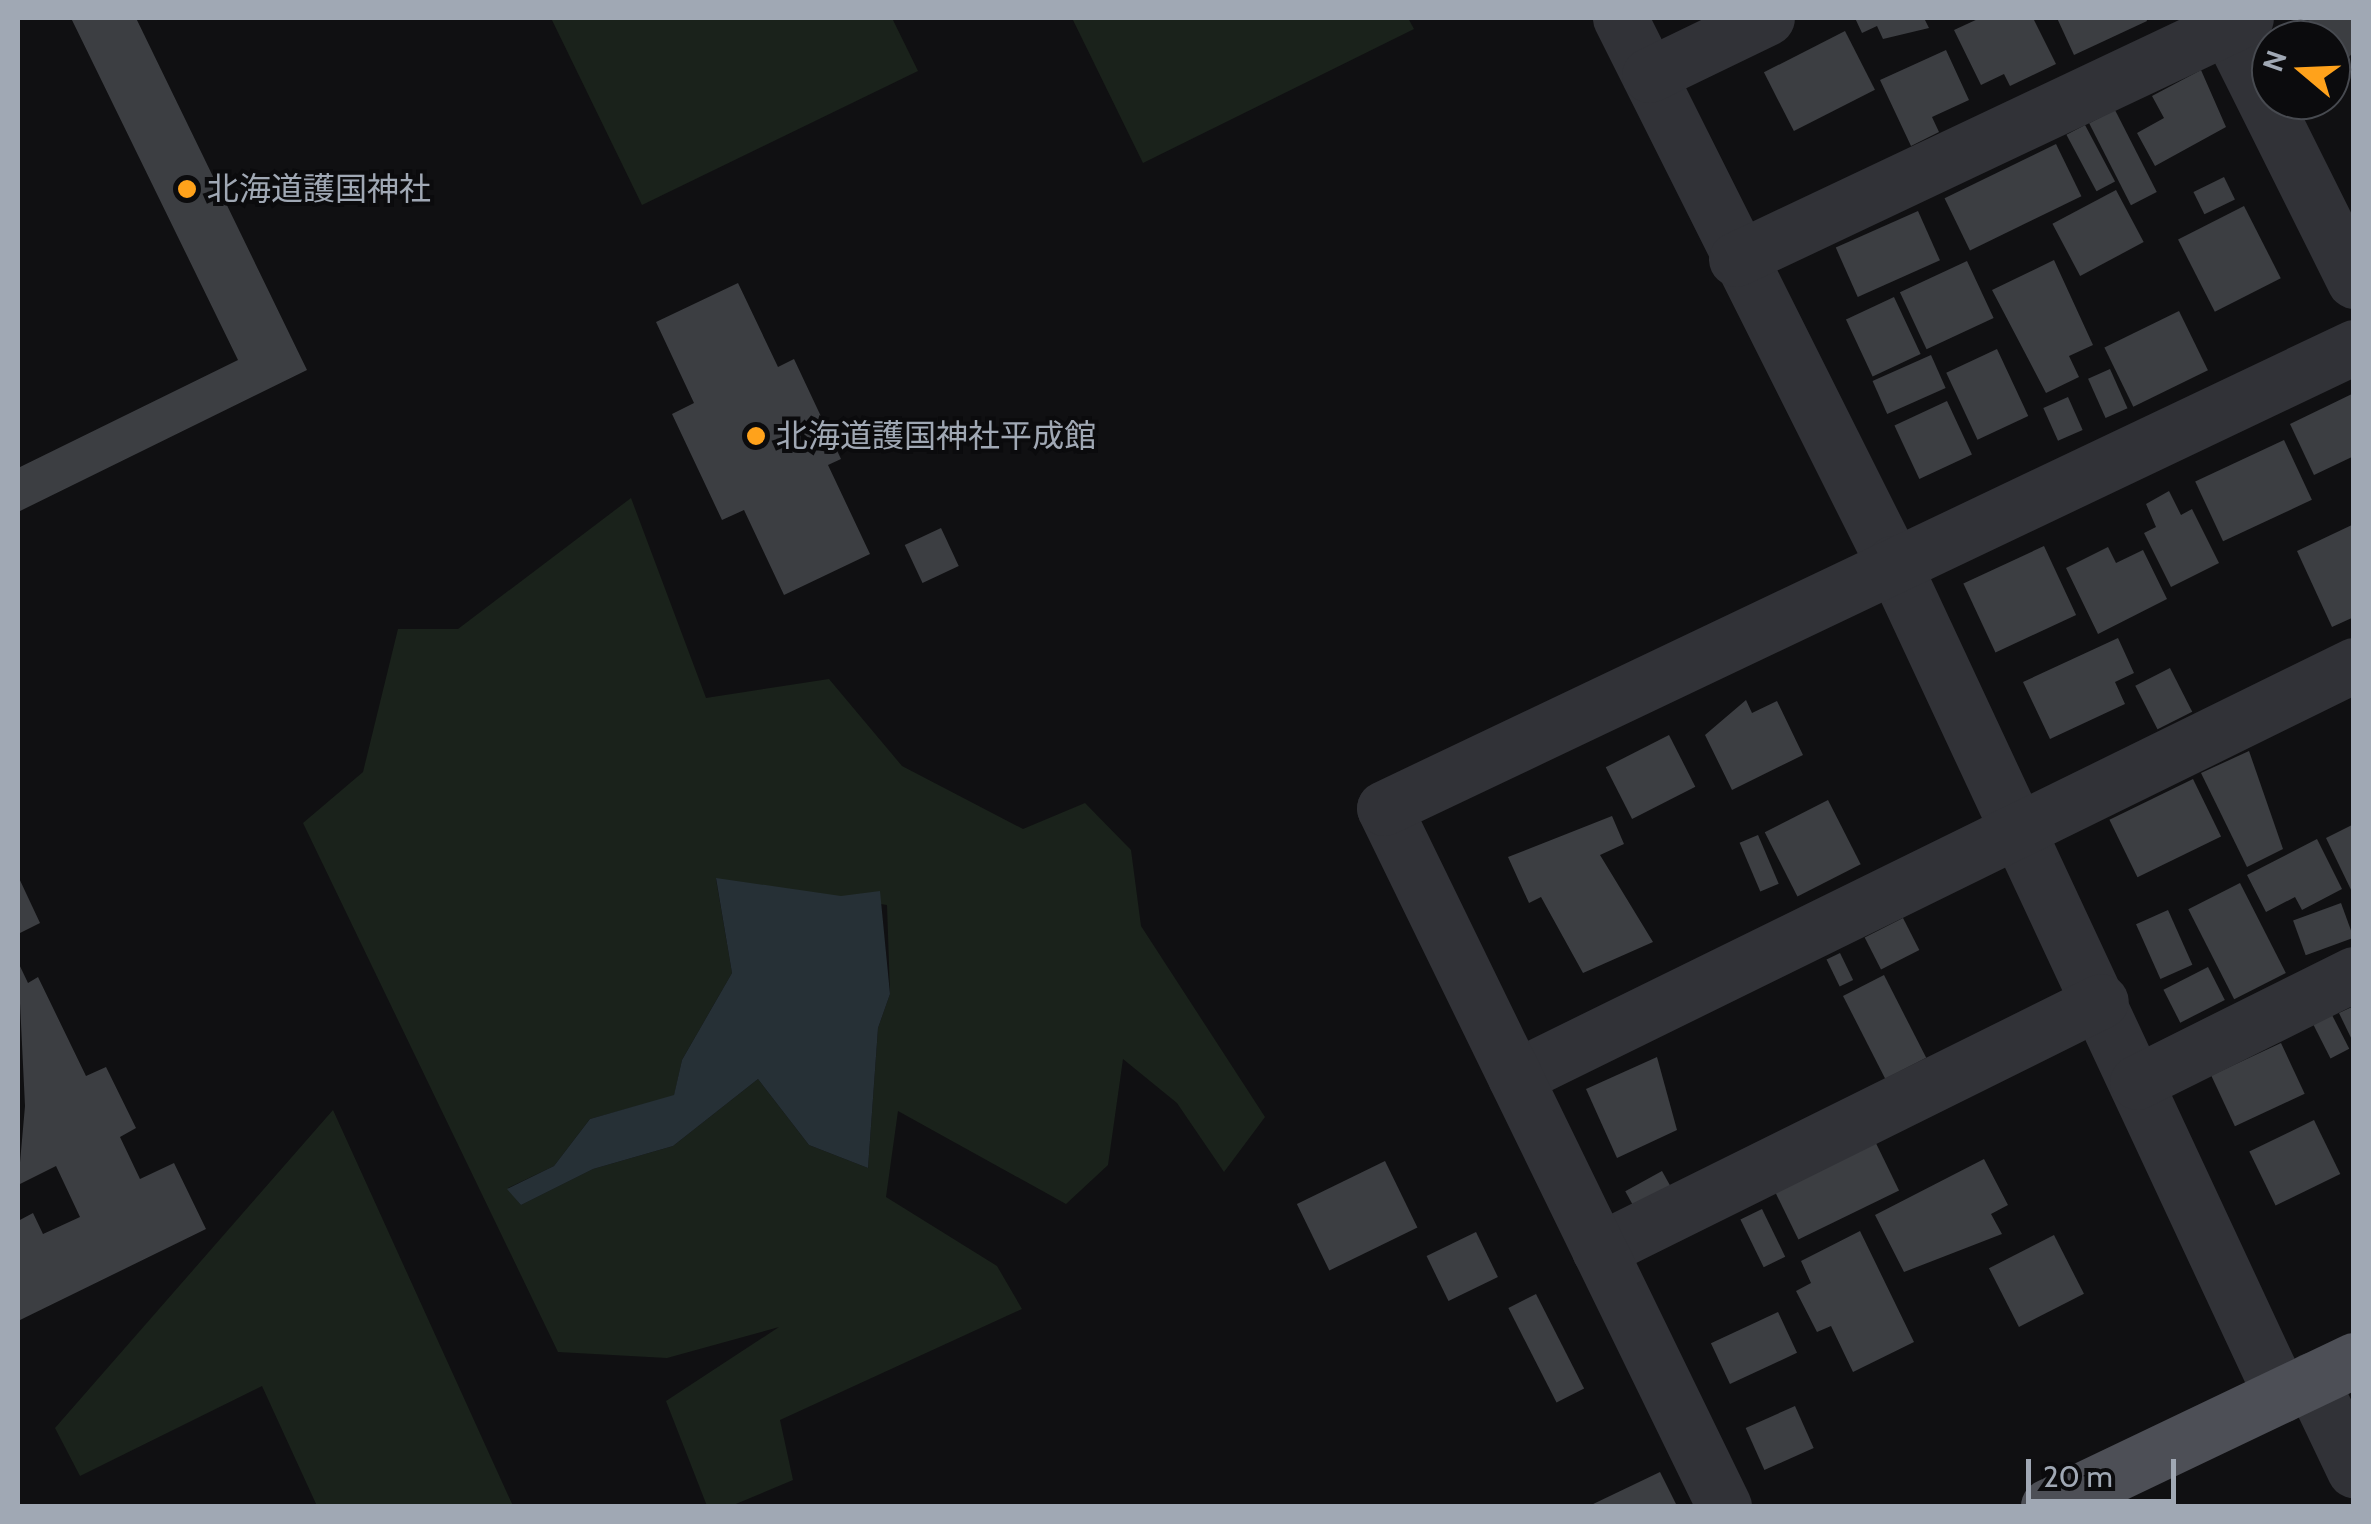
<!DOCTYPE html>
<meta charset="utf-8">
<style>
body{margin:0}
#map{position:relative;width:2371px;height:1524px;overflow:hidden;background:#101012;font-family:Cabin,"Noto Sans JP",sans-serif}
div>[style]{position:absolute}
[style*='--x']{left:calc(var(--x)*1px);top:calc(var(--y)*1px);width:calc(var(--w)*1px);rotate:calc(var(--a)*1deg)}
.green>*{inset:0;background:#1a221b}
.water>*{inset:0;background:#263036}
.building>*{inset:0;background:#3c3e42;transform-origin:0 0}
.minor>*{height:55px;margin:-27.5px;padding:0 27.5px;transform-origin:27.5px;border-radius:27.5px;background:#313237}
.major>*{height:55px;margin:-27.5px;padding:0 27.5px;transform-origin:27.5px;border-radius:27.5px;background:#4d4f56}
.dots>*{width:28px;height:28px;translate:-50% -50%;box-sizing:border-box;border:5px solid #0b0b0d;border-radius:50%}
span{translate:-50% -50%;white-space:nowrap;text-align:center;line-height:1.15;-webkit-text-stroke:8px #0b0b0d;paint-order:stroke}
.poi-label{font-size:32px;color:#a0a8b4}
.left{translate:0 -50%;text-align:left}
.frame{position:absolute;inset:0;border:20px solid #a0a8b4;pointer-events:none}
.north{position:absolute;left:2251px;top:20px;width:100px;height:100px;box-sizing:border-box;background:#0b0b0d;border:2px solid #474a50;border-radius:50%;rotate:289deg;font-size:28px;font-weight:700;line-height:40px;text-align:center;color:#a0a8b4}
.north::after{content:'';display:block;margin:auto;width:35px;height:45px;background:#ffa21b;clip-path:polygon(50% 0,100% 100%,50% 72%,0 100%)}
.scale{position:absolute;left:2026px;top:1459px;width:150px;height:45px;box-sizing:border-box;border:5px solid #a0a8b4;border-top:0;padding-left:12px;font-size:30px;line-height:35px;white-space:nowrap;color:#a0a8b4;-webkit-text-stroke:8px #0b0b0d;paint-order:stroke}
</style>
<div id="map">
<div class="green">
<div style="clip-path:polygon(551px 18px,892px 18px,918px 71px,642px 205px)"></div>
<div style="clip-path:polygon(1072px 18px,1408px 18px,1414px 29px,1143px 163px)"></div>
<div style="clip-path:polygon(evenodd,631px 498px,706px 698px,829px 679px,902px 766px,1023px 829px,1085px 803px,1131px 850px,1141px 926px,1265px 1117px,1224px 1172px,1177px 1103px,1123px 1059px,1108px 1165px,1066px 1204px,898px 1111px,886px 1197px,997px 1266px,1022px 1309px,780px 1420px,793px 1480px,731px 1506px,707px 1506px,666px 1401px,779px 1327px,667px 1358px,558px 1352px,303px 823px,363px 772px,398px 629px,458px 629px,631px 498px,716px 879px,887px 905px,890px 994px,878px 1028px,868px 1168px,809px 1145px,758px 1079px,673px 1146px,593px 1169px,521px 1205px,508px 1188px,554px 1166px,590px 1119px,674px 1096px,682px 1060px,732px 973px,716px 879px)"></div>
<div style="clip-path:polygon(333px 1110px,513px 1506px,317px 1506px,262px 1386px,80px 1476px,55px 1428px)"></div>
</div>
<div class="water">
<div style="clip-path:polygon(716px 878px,841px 896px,880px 891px,890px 994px,878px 1028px,868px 1168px,809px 1145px,758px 1079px,673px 1146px,593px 1169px,521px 1205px,507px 1189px,554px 1166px,590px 1119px,674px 1095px,682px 1060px,732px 973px)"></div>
</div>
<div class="building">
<div style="clip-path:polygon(71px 18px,136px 18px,307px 370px,18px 512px,18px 468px,238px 360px)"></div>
<div style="clip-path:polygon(1855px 18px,1924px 18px,1929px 28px,1883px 39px,1877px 26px,1862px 33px)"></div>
<div style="clip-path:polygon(1980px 18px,2033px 18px,2056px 64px,2010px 86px,2004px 74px,1981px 85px,1954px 30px)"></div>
<div style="clip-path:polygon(2057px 18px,2146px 18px,2147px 21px,2074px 55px)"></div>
<div style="clip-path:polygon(2314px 18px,2354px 18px,2354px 51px,2331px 79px,2331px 40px,2301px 40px,2301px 24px)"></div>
<div style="left:1845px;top:31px;width:66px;height:91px;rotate:63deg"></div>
<div style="clip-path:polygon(1946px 50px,1969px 100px,1932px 117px,1939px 132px,1911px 146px,1880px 80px)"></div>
<div style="clip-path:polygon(2201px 70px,2226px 127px,2155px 166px,2137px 133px,2164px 118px,2152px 96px)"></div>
<div style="left:2115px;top:110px;width:92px;height:29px;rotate:63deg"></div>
<div style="left:2085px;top:125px;width:64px;height:21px;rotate:62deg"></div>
<div style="left:2056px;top:144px;width:58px;height:124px;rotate:64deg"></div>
<div style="left:2224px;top:177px;width:25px;height:34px;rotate:64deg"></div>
<div style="left:2116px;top:190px;width:59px;height:72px;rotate:62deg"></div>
<div style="left:2244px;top:206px;width:81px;height:74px;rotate:63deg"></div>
<div style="left:1918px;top:211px;width:54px;height:90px;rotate:66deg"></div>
<div style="clip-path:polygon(2054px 260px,2093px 345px,2069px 356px,2079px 377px,2046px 393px,1992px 290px)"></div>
<div style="left:1967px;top:261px;width:63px;height:74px;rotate:65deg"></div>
<div style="clip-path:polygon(738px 283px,778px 367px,794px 359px,841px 459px,828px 465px,870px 554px,784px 595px,744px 510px,722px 520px,672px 414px,694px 403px,656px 322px)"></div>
<div style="left:1894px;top:297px;width:63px;height:53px;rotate:65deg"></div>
<div style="left:2179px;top:311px;width:66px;height:83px;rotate:64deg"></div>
<div style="left:1997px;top:349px;width:74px;height:56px;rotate:65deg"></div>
<div style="left:1931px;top:355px;width:36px;height:64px;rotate:66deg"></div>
<div style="left:2110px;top:369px;width:43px;height:24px;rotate:66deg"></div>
<div style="clip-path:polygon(2354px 393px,2354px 456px,2314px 475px,2290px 424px)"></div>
<div style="left:2068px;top:397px;width:36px;height:27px;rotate:66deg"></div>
<div style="left:1947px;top:401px;width:59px;height:58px;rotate:65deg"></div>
<div style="left:2284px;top:440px;width:66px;height:98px;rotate:65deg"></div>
<div style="clip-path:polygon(2169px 491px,2181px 515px,2192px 509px,2219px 563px,2171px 587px,2144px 533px,2156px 527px,2146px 504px)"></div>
<div style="clip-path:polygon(2354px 524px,2354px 617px,2332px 627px,2297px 551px)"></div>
<div style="left:941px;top:528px;width:42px;height:40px;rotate:65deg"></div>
<div style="left:2044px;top:546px;width:76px;height:89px;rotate:65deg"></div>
<div style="clip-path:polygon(2108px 547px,2116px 563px,2143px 550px,2167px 599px,2098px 634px,2066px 568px)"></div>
<div style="clip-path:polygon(2118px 638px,2134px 673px,2115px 682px,2125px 704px,2050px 739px,2023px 682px)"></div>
<div style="left:2170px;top:668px;width:49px;height:39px;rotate:63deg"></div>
<div style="clip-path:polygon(1746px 700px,1752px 713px,1777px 701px,1803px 755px,1732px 790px,1705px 735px)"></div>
<div style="left:1669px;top:735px;width:58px;height:71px;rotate:63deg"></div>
<div style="clip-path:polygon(2249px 751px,2283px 849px,2247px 867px,2201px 773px)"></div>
<div style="left:2193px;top:779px;width:64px;height:93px;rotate:64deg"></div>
<div style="left:1828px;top:800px;width:72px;height:71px;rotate:63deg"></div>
<div style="clip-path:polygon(1612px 816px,1624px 844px,1600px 855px,1653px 942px,1583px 973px,1541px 897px,1529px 903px,1508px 857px)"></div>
<div style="clip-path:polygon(2354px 824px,2354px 896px,2326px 838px)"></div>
<div style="left:1758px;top:835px;width:53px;height:20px;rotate:67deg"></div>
<div style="clip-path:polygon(2317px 839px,2342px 889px,2302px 910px,2295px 897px,2266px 912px,2247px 875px)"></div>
<div style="clip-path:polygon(18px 876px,40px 923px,18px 934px)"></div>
<div style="left:2240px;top:883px;width:101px;height:58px;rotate:63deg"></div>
<div style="left:2341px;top:903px;width:37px;height:51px;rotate:70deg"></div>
<div style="left:2168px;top:910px;width:60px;height:35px;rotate:66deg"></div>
<div style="left:1903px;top:918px;width:36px;height:43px;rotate:63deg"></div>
<div style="left:1840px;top:953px;width:30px;height:15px;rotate:64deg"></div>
<div style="clip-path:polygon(18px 962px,28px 983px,38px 977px,86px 1076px,106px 1067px,136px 1128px,120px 1137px,140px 1179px,174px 1163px,206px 1229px,18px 1321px,18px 1221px,33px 1213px,43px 1234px,80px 1217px,56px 1166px,18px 1185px,25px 1106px)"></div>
<div style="left:2208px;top:967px;width:37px;height:50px;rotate:63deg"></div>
<div style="left:1884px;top:975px;width:93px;height:46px;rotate:63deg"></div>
<div style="clip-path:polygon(2354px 1006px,2354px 1044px,2339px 1013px)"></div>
<div style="left:2332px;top:1015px;width:38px;height:21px;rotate:63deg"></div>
<div style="left:2281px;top:1043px;width:56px;height:77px;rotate:65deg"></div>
<div style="clip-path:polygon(1657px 1057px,1677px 1130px,1617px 1158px,1586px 1089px)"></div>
<div style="left:2314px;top:1120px;width:60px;height:72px;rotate:64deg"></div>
<div style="left:1871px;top:1133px;width:64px;height:112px;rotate:64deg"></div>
<div style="clip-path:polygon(1984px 1159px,2008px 1205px,1991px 1214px,2002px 1234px,1904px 1272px,1875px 1215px)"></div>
<div style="left:1385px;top:1161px;width:74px;height:98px;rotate:64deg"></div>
<div style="left:1662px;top:1171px;width:21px;height:42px;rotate:61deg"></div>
<div style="left:1762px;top:1209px;width:53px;height:24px;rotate:64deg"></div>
<div style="clip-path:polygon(1860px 1231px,1914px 1342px,1853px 1372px,1831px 1326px,1817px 1332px,1796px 1291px,1811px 1283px,1801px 1261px)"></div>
<div style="left:1476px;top:1232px;width:50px;height:55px;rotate:64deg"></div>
<div style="left:2054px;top:1235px;width:66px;height:73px;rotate:63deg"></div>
<div style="left:1536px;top:1294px;width:106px;height:31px;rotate:63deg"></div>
<div style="left:1778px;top:1312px;width:45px;height:74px;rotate:65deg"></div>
<div style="left:1795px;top:1406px;width:46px;height:54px;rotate:66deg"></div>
<div style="clip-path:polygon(1660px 1472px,1677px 1506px,1589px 1506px)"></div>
</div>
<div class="minor">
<div style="--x:1620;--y:18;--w:610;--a:63.39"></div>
<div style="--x:1893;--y:563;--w:918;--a:65"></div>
<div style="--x:2223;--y:18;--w:294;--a:63.5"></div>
<div style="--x:1649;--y:75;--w:131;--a:-25.8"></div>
<div style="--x:1736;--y:259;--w:564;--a:-25.29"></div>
<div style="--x:1515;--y:1077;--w:935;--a:-26.15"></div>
<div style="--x:2137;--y:1082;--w:242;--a:-26.5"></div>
<div style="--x:1599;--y:1250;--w:560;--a:-26.38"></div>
<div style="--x:2311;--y:1380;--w:100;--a:64.5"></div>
<div style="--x:1724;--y:1506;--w:776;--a:-115.97"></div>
<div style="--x:1384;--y:808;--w:1074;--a:-25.42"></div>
</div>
<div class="major">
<div style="--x:2048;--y:1506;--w:339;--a:-25.5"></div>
</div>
<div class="dots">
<div style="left:187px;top:189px;background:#ffa21b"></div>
<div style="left:756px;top:436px;background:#ffa21b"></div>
</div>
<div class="poi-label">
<span class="left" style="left:207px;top:189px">北海道護国神社</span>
<span class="left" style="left:776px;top:436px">北海道護国神社平成館</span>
</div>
<div class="frame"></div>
<div class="north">N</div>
<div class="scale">20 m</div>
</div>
